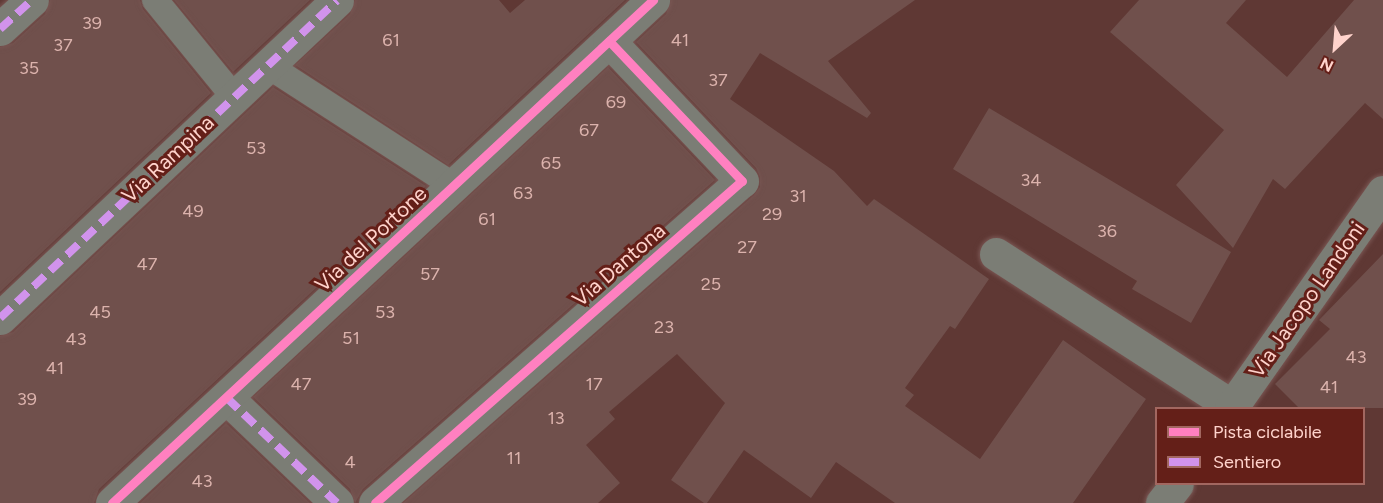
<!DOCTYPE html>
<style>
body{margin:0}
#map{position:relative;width:1383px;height:503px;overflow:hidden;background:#5f3834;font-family:Figtree,sans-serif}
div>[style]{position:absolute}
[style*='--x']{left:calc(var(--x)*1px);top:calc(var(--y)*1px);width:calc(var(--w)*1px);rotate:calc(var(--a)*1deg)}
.building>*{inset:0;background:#70504c}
.roads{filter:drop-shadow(0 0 2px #795653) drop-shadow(0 0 2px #795653)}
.lane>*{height:26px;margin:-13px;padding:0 13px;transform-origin:13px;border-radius:13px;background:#7b7d75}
.street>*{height:33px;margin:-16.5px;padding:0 16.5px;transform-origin:16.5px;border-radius:16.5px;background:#7b7d75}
.quiet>*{height:8px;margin-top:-4px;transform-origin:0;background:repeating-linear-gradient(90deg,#d193ec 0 15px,transparent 0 23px)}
.cycleway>*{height:9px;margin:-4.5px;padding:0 4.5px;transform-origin:4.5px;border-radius:4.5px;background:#ff80c0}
span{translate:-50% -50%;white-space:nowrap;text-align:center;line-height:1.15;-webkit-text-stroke:6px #641f18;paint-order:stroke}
.number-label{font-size:18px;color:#dbb2ac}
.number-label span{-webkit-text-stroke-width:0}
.street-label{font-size:21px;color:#ffd3cc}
.legend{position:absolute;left:1155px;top:407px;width:210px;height:78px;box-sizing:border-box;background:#641f18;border:2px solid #a26760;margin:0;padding:8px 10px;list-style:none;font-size:18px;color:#ffd3cc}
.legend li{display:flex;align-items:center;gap:12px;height:30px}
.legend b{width:30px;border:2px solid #a26760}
.north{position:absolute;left:1305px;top:18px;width:60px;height:60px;-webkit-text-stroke:4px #641f18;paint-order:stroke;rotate:206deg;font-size:16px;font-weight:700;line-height:24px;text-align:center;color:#ffd3cc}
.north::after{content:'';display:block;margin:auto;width:21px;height:27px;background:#ffd3cc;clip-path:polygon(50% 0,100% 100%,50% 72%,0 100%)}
</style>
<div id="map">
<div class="building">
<div style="clip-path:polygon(50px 0,140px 0,143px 9px,211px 93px,0 292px,0 47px,13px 43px,45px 14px)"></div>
<div style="clip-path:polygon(174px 0,310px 0,233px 72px)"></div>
<div style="clip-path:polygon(355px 0,499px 0,510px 13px,525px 0,625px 0,448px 165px,295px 65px,350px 14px)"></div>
<div style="clip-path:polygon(671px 0,915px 0,828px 61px,871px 113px,867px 118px,760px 53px,730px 99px,834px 171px,867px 206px,874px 199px,989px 279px,955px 329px,950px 326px,905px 388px,914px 395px,905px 406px,980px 459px,1063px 340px,1146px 399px,1073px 503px,895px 503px,836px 462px,811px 498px,744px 450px,707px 503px,704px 503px,671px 480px,725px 403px,677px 354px,609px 412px,615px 419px,586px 445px,620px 483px,598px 503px,403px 503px,754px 195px,760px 187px,760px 177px,756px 168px,636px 42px,666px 14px)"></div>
<div style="clip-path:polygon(1139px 0,1246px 0,1226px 23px,1287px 77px,1354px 0,1383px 0,1383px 119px,1365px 103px,1285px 189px,1273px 179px,1233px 248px,1176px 185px,1224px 130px,1110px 32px)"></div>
<div style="clip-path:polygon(608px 67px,715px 180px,363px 489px,355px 503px,350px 489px,253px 397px)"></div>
<div style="clip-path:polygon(273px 87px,426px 186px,99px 489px,94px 503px,0 503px,0 336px,13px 332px)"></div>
<div style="clip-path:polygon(989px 108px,1231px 252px,1191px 323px,1132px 289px,1137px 281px,953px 169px)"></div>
<div style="clip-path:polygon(1383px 254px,1383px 408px,1299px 408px,1275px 384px,1330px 329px,1319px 320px)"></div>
<div style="clip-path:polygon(226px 423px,310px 503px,140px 503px)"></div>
</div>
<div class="roads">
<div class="lane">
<div style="--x:155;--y:0;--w:125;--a:50.8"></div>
<div style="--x:267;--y:65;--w:223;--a:32.9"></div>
</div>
<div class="street">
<div style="--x:0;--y:29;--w:43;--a:-42.2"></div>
<div style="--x:996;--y:254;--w:282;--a:32.8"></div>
<div style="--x:0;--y:318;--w:463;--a:-43.3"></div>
<div style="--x:227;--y:398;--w:152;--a:43.7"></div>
<div style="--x:1231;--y:408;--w:264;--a:-54.9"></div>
<div style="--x:112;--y:503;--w:739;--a:-42.92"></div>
<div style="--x:375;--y:503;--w:488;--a:-41.3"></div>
<div style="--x:742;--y:181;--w:193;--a:-133.5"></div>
<div style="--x:1162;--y:503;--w:24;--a:-52"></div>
</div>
</div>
<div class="quiet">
<div style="--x:0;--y:29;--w:43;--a:-42.2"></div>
<div style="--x:0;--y:318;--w:463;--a:-43.3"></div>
<div style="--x:227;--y:398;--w:152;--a:43.7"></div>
</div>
<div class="cycleway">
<div style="--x:112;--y:503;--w:739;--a:-42.92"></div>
<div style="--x:375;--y:503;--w:488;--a:-41.3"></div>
<div style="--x:742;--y:181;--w:193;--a:-133.5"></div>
</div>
<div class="number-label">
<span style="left:92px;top:23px">39</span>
<span style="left:391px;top:40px">61</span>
<span style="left:680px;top:40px">41</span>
<span style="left:63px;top:45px">37</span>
<span style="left:29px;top:68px">35</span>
<span style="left:718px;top:80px">37</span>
<span style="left:616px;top:102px">69</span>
<span style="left:589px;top:130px">67</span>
<span style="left:256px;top:148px">53</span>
<span style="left:551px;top:163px">65</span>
<span style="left:1031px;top:180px">34</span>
<span style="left:523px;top:193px">63</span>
<span style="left:798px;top:196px">31</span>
<span style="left:193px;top:211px">49</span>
<span style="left:772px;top:214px">29</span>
<span style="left:487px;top:219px">61</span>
<span style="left:1107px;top:231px">36</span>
<span style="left:747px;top:247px">27</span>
<span style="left:147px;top:264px">47</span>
<span style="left:430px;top:274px">57</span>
<span style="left:711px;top:284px">25</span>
<span style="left:100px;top:312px">45</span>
<span style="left:385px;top:312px">53</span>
<span style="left:664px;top:327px">23</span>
<span style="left:351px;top:338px">51</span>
<span style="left:76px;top:339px">43</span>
<span style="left:1356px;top:357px">43</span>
<span style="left:55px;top:368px">41</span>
<span style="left:301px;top:384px">47</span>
<span style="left:594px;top:384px">17</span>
<span style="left:1329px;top:387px">41</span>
<span style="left:27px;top:399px">39</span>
<span style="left:556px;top:418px">13</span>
<span style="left:514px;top:458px">11</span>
<span style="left:350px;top:462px">4</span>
<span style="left:202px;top:481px">43</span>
</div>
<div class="street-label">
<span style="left:168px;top:159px;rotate:-43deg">Via Rampina</span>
<span style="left:371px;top:239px;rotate:-43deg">Via del Portone</span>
<span style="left:619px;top:265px;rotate:-41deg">Via Dantona</span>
<span style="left:1307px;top:300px;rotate:-55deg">Via Jacopo Landoni</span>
</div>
<ul class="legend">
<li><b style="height:8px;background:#ff80c0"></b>Pista ciclabile</li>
<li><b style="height:8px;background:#d193ec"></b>Sentiero</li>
</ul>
<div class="north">N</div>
</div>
